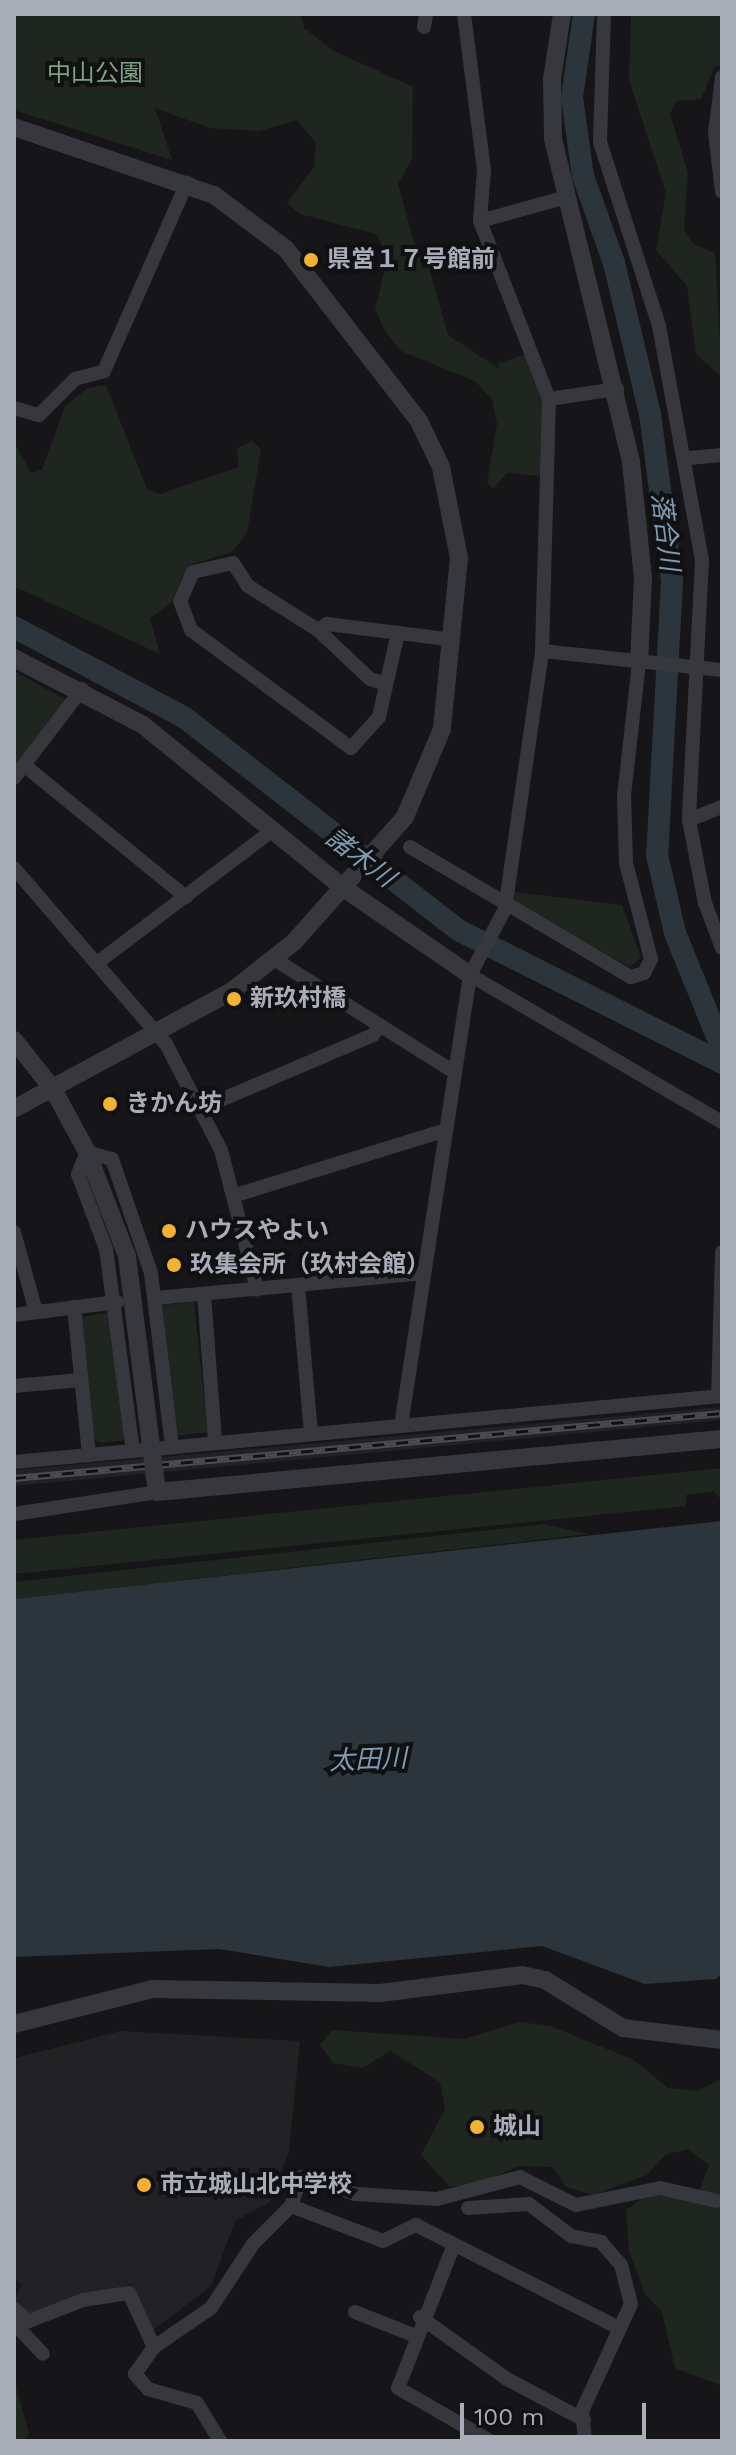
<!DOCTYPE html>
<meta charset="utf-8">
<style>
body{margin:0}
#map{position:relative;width:736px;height:2455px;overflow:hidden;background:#161618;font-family:"Work Sans","Noto Sans JP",sans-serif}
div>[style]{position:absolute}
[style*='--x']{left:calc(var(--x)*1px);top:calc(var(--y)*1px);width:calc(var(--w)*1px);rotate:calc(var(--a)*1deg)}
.built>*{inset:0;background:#222225}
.green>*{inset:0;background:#1e261f;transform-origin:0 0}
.water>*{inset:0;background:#2c353c}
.river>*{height:22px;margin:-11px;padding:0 11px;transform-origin:11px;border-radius:11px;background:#2c353c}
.minor>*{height:14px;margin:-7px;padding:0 7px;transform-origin:7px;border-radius:7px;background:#37383d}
.tertiary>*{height:18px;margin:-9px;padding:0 9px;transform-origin:9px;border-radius:9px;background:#37383d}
.rail>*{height:7px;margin-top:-3.5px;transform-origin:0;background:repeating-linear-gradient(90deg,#111113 0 12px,#4a4c52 0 24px);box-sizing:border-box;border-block:2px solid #4a4c52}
.tertiary-bridge>*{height:18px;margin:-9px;padding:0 9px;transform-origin:9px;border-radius:9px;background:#37383d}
.dots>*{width:22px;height:22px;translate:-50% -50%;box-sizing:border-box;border:4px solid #111113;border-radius:50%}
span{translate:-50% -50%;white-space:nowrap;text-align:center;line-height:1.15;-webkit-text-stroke:8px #111113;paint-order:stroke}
.park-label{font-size:24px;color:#7fa381}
.poi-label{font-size:24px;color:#a8adb8;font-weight:700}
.left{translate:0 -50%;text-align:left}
.water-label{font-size:26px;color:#7f9bb3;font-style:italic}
.frame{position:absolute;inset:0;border:16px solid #a8adb8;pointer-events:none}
.scale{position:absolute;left:460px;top:2403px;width:186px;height:36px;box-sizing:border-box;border:4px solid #a8adb8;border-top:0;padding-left:10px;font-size:24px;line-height:28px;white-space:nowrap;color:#a8adb8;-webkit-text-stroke:6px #111113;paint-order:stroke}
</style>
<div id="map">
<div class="built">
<div style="clip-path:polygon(722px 1407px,722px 1420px,14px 1486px,14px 1470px)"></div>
<div style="clip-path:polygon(121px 2031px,300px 2041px,289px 2151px,270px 2202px,235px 2221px,211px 2286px,153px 2330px,131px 2284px,30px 2315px,14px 2302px,21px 2285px,14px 2277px,14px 2058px)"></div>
</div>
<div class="green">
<div style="clip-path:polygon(14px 14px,301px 14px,304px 28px,334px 51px,413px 87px,412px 159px,398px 184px,413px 239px,427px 261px,448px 335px,501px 370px,497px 364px,529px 353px,545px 399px,542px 476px,507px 473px,493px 488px,487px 483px,497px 424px,492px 399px,475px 381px,401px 351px,385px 331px,375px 309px,388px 257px,376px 234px,300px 214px,287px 203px,314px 167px,316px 143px,297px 120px,259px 131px,210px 128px,155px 108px,172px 160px,14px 110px)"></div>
<div style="clip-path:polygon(631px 14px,722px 14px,722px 66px,715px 66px,701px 99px,676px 101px,670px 114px,688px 173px,684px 229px,692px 243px,715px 253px,722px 377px,696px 354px,687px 286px,656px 250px,666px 193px,629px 80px)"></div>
<div style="clip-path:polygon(106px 385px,147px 489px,160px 494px,239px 467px,237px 448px,252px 441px,261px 449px,247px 533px,232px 552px,189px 565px,170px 604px,150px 618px,160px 654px,14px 586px,14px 442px,31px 473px,42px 470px,65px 406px,88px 388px)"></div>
<div style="clip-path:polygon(14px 671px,66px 700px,14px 767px)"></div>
<div style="clip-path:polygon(514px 892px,622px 905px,641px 957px,630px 967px,516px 906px)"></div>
<div style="left:194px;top:1302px;width:131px;height:34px;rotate:84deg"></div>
<div style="clip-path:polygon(111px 1312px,127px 1440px,101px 1443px,92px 1438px,81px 1317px)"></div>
<div style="clip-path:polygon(722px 1468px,722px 1501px,714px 1491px,686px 1495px,686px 1506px,14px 1574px,14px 1540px)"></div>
<div style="clip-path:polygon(544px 1524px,589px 1534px,14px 1599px,14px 1582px)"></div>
<div style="clip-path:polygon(520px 2022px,550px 2026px,634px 2060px,668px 2088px,697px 2091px,722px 2079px,722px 2386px,675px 2368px,662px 2312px,645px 2294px,629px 2251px,626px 2210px,646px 2196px,699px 2192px,709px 2165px,688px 2149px,665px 2155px,647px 2175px,593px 2195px,566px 2187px,552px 2167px,519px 2166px,474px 2186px,449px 2186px,421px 2155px,445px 2109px,440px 2082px,390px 2051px,363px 2068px,333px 2063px,320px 2045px,332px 2030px,464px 2039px)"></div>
<div style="clip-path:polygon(14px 2380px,29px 2433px,25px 2441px,14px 2441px)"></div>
</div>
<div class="water">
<div style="clip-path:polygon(722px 1521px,722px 1973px,716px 1979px,645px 1984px,542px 1946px,329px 1967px,219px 1949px,14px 1957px,14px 1599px)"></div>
</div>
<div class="river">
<div style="--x:584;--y:14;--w:84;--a:98.2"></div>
<div style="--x:572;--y:97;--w:80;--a:82.1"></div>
<div style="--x:583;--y:176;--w:92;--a:70.4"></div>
<div style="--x:614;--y:263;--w:155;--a:76.6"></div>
<div style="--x:650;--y:414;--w:168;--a:82.5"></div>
<div style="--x:672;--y:581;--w:274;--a:93.1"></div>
<div style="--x:657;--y:855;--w:80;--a:77"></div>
<div style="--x:675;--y:933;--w:125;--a:67.9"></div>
<div style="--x:14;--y:627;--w:194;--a:28"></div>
<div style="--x:185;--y:718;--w:348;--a:37.8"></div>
<div style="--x:460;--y:931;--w:293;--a:26.7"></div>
</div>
<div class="minor">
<div style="--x:604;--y:14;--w:128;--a:91.8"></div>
<div style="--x:600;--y:142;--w:193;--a:72.2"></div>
<div style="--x:659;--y:326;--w:238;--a:79.6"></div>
<div style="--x:702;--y:560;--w:260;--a:92.9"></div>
<div style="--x:689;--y:820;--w:85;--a:79.1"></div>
<div style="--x:705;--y:903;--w:48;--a:69.3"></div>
<div style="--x:424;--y:27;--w:13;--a:-81"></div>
<div style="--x:722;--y:77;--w:56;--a:97.1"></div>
<div style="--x:715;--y:133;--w:59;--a:83.2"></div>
<div style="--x:480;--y:221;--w:86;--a:-15.5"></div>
<div style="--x:549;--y:399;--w:69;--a:-8.4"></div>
<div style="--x:14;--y:408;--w:26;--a:16"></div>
<div style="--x:39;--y:415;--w:51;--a:-45"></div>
<div style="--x:75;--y:379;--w:30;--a:-15"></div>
<div style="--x:104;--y:371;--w:206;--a:-66.2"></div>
<div style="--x:688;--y:458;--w:34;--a:-5"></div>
<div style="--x:318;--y:630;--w:11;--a:-34"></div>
<div style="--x:327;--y:624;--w:127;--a:7.2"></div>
<div style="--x:542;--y:651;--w:181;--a:6"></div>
<div style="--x:386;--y:684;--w:17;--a:-163"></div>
<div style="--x:370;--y:679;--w:71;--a:-136.7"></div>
<div style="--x:318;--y:630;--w:83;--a:-147.8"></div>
<div style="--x:248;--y:586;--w:27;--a:-123"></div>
<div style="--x:233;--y:563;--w:41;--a:167.3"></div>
<div style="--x:193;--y:572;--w:32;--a:114"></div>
<div style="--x:180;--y:601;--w:31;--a:69"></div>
<div style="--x:191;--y:630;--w:199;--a:36.4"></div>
<div style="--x:351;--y:748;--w:42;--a:-47.9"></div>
<div style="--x:379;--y:717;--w:86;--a:-77.3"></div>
<div style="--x:24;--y:765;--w:209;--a:39.2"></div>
<div style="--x:14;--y:778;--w:112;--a:-52.6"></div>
<div style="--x:689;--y:820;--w:35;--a:-22"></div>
<div style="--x:410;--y:847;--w:256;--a:30.5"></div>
<div style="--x:631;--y:977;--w:14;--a:-17"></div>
<div style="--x:644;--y:973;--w:16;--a:-63"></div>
<div style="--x:651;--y:959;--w:99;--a:-104.6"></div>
<div style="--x:626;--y:863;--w:67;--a:-91.7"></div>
<div style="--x:624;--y:796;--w:135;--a:-83.6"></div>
<div style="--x:14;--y:868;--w:233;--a:49.2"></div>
<div style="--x:166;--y:1044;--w:119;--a:62.6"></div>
<div style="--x:221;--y:1150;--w:144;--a:75.5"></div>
<div style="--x:274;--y:959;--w:213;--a:32.1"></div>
<div style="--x:97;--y:963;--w:222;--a:-37.1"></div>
<div style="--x:470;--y:975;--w:292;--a:30.3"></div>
<div style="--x:202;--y:1108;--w:186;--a:-23.1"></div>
<div style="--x:373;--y:1035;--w:12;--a:-55"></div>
<div style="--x:236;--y:1195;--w:220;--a:-17.2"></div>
<div style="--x:14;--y:1232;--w:83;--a:74.6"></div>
<div style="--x:298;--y:1285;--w:149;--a:85"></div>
<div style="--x:204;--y:1294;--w:147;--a:85.7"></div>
<div style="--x:156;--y:1298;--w:269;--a:-5.3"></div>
<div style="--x:74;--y:1307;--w:149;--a:84.2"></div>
<div style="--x:14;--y:1315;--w:104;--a:-7.2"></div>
<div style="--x:14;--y:1386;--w:67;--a:-5.1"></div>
<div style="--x:718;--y:1396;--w:144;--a:-88.4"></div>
<div style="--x:401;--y:1426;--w:456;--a:-81.3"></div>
<div style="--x:470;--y:975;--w:75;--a:-62.1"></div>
<div style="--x:505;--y:909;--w:261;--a:-81.8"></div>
<div style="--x:542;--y:651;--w:252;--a:-88.4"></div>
<div style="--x:549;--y:399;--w:191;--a:-111.2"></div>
<div style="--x:480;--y:221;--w:51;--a:-85.5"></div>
<div style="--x:484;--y:170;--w:157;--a:-97.3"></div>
<div style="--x:133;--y:1451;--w:204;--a:-97.6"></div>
<div style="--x:106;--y:1249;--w:80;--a:-110.5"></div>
<div style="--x:78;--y:1174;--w:24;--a:-68"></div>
<div style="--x:87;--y:1152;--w:26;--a:16"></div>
<div style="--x:112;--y:1159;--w:120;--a:71.1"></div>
<div style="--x:151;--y:1273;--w:175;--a:83.1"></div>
<div style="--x:14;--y:1462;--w:711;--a:-5.33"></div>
<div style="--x:14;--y:1514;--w:145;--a:-8.7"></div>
<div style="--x:291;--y:2206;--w:31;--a:-71"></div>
<div style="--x:301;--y:2177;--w:8;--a:0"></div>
<div style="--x:309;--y:2177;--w:49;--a:20.3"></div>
<div style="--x:355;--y:2194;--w:82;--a:3.5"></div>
<div style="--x:437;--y:2199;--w:86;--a:-14.8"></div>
<div style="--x:520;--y:2177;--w:63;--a:26.6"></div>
<div style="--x:576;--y:2205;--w:86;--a:-11.4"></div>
<div style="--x:660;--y:2188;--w:58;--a:12.8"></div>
<div style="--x:468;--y:2208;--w:61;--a:-3.8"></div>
<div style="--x:529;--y:2204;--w:53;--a:37.3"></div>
<div style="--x:571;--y:2236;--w:31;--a:11"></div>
<div style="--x:601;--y:2242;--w:30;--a:49"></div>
<div style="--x:621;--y:2265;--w:40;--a:75.6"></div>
<div style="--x:631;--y:2304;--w:118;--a:114.6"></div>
<div style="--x:582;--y:2411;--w:30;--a:84"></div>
<div style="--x:453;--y:2247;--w:151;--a:111.3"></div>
<div style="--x:398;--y:2388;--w:106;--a:29.9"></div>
<div style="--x:14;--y:2309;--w:19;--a:39"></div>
<div style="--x:29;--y:2321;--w:58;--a:-21.3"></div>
<div style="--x:83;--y:2300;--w:47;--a:-8.7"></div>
<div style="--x:129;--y:2293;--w:60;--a:65.2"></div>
<div style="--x:355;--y:2312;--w:62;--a:21.6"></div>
<div style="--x:420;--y:2317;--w:107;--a:35.5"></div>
<div style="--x:507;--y:2379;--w:87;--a:28"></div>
<div style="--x:14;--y:2323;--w:42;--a:46.9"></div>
<div style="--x:220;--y:2441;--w:44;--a:-121.2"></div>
<div style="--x:197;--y:2403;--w:51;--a:-164.1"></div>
<div style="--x:148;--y:2389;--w:20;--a:-131"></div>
<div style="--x:135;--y:2374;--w:33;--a:-55"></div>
<div style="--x:154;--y:2347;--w:69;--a:-34.4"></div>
<div style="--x:211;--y:2308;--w:77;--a:-56.7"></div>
<div style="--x:253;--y:2244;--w:54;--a:-45"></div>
<div style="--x:291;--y:2206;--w:98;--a:20.8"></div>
<div style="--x:383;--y:2241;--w:37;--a:-26"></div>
<div style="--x:416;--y:2225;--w:228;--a:26.9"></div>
</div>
<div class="tertiary">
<div style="--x:562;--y:14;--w:66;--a:98.7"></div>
<div style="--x:552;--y:79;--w:60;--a:89"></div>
<div style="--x:553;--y:139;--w:332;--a:76.4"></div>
<div style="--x:631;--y:462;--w:117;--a:84.1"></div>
<div style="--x:643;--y:578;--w:84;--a:92.7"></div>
<div style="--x:14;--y:127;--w:211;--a:18.8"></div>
<div style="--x:214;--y:195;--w:90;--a:36.9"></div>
<div style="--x:286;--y:249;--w:217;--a:52.3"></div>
<div style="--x:419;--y:421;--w:51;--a:64.4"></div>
<div style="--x:441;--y:467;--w:93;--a:78.8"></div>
<div style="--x:459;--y:558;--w:172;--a:95.7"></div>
<div style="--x:442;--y:729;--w:95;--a:112.8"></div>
<div style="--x:405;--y:817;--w:167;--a:131.6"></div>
<div style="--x:294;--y:942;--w:79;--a:141.7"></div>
<div style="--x:232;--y:991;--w:248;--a:151.6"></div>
<div style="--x:14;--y:658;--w:145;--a:27.4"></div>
<div style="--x:143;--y:725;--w:260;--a:39.1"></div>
<div style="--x:345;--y:889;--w:152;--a:34.5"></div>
<div style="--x:14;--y:1040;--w:63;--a:51.5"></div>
<div style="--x:53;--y:1089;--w:72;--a:61.6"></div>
<div style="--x:87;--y:1152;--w:111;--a:69"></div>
<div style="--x:155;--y:1477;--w:15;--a:82"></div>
<div style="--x:157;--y:1492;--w:567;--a:-5.36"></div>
<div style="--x:14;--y:2024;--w:142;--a:-14.2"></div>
<div style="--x:152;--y:1989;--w:228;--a:1"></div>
<div style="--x:380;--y:1993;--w:143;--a:-7.2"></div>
<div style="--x:522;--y:1975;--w:24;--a:12"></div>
<div style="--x:545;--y:1980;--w:92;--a:31.6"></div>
<div style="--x:623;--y:2028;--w:100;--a:6.9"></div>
</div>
<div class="rail">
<div style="--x:14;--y:1478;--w:711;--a:-5.25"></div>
</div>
<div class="tertiary-bridge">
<div style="--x:127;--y:1256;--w:223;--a:82.8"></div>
</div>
<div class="dots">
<div style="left:311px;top:260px;background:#f2b134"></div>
<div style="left:234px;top:999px;background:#f2b134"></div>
<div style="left:110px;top:1104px;background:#f2b134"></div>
<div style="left:169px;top:1231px;background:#f2b134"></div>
<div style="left:174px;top:1265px;background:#f2b134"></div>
<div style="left:477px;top:2127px;background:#f2b134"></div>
<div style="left:144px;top:2185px;background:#f2b134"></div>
</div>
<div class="park-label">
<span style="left:95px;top:74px">中山公園</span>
</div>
<div class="poi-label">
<span class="left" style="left:327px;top:260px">県営１７号館前</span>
<span class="left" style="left:250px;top:999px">新玖村橋</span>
<span class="left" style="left:126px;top:1104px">きかん坊</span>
<span class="left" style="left:185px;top:1231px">ハウスやよい</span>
<span class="left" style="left:190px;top:1265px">玖集会所（玖村会館）</span>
<span class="left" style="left:493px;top:2127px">城山</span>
<span class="left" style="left:160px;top:2185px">市立城山北中学校</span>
</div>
<div class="water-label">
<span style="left:665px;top:532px;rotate:83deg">落合川</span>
<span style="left:360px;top:858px;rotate:37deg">諸木川</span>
<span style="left:368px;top:1760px;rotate:-2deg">太田川</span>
</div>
<div class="frame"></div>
<div class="scale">100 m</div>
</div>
